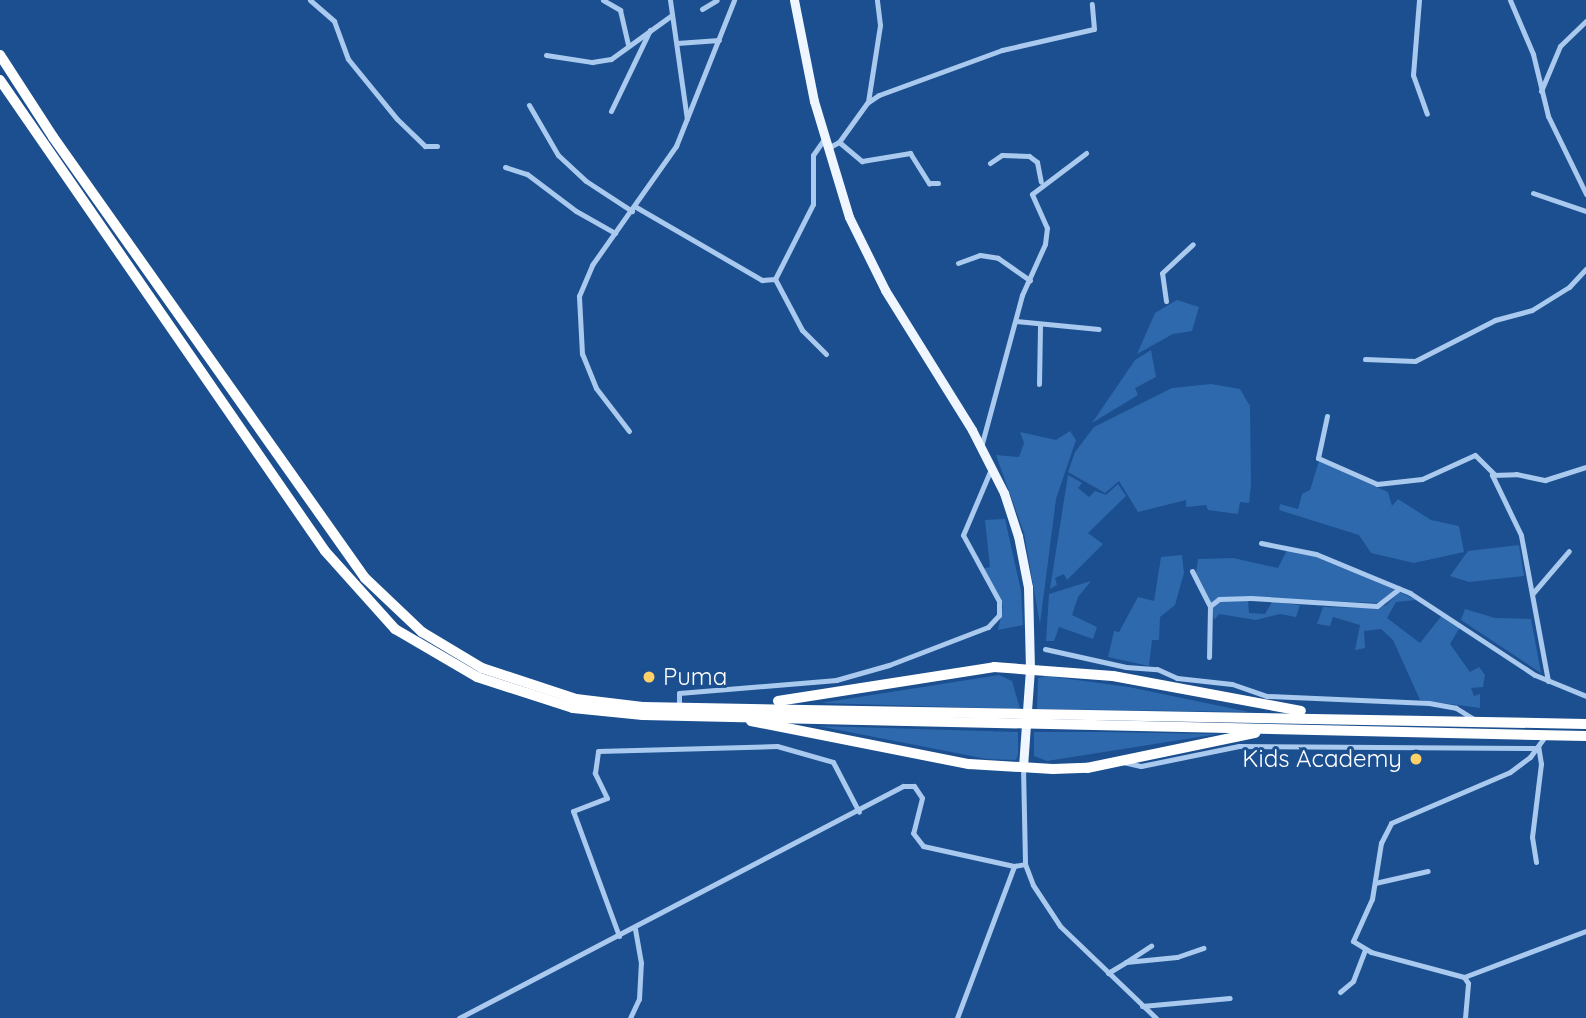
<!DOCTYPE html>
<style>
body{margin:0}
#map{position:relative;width:1586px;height:1018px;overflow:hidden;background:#1b4f8f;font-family:Quicksand,sans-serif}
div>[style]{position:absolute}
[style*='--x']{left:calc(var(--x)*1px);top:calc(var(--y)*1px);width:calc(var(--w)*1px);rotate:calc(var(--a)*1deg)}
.green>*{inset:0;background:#2e69ad}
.minor>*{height:5px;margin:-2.5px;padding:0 2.5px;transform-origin:2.5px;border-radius:2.5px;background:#a9c9ee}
.primary>*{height:9px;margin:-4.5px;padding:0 4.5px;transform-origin:4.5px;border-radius:4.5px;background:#f0f6ff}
.motorway>*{height:10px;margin:-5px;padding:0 5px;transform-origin:5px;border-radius:5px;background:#fff}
.dots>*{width:19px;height:19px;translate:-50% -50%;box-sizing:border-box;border:4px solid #1b4f8f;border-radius:50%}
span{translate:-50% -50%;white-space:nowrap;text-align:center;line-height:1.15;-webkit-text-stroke:6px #1b4f8f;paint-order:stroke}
.poi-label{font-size:24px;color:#fff}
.left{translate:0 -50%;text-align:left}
.right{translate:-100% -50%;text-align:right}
</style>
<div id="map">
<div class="green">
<div style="clip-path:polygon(1177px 300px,1199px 307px,1192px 331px,1173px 334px,1137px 354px,1155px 313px)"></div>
<div style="clip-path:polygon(1151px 350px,1156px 377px,1135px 388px,1138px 395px,1092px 423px,1135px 360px)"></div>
<div style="clip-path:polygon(1211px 384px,1240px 389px,1250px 406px,1251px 485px,1249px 503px,1240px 502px,1238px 514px,1208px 510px,1206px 505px,1186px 507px,1186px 500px,1138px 512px,1119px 481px,1105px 493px,1068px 472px,1075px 452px,1094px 427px,1172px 388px)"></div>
<div style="clip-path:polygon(1070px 431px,1076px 440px,1056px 499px,1040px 624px,1024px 533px,996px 455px,1019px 457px,1024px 443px,1020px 432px,1056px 440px)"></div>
<div style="clip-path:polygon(1319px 461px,1388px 492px,1392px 506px,1398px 499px,1431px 520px,1459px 526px,1464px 552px,1414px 563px,1371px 553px,1359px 535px,1279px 510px,1280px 504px,1298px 509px,1302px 494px,1310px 490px)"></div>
<div style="clip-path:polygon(1068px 475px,1082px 483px,1078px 488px,1089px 497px,1095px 491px,1106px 495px,1118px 484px,1126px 496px,1088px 533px,1103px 544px,1067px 580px,1064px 574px,1055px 578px,1057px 585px,1050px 589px)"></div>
<div style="clip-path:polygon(1005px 519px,1021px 591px,1023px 625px,998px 630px,1003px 606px,982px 569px,990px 567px,985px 520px)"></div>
<div style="clip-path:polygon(1519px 545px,1524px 576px,1469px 582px,1450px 576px,1468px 551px)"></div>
<div style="clip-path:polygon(1287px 550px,1320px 557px,1395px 590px,1381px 603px,1220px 597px,1211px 603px,1196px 573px,1198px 559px,1233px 558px,1278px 568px)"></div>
<div style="clip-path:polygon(1182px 555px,1184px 573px,1175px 605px,1160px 617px,1159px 640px,1152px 640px,1149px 666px,1108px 657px,1114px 631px,1119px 632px,1138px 597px,1154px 601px,1161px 557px)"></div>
<div style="clip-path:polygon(1091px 581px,1078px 597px,1072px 615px,1097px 627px,1093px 639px,1059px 627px,1054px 641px,1046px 641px,1049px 594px)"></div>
<div style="clip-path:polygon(1400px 592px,1416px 600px,1396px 602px,1387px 618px,1420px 643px,1443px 614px,1460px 627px,1450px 644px,1470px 672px,1479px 667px,1485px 675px,1483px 687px,1471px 688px,1474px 696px,1480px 694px,1480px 708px,1420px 700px,1393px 640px,1381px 629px,1364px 631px,1365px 648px,1355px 650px,1360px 625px,1333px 617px,1330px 626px,1317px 624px,1323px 607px,1375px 608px,1386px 605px)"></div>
<div style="clip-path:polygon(1219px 601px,1248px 601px,1249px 613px,1265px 614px,1272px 602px,1300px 605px,1296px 617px,1280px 614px,1256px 620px,1219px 614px,1214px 620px,1212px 608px)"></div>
<div style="clip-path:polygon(1465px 609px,1495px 618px,1531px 619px,1541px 673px,1461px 620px)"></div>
<div style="clip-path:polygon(999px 675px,1012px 681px,1020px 709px,821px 703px)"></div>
<div style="clip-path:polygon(1047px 676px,1129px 687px,1249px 712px,1037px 709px,1038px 678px)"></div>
<div style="clip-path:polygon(818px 726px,1018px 732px,1018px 754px,1016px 760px,987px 759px)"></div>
<div style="clip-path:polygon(1034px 732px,1103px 732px,1218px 734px,1047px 761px,1034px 756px)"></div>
</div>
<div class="minor">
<div style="--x:310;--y:0;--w:32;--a:41"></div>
<div style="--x:334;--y:21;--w:40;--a:69.8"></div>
<div style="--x:348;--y:59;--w:77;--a:50.8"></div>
<div style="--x:397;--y:119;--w:39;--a:44"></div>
<div style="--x:425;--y:146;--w:12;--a:0"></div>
<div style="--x:603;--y:0;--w:20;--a:30"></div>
<div style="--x:620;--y:10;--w:37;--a:77"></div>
<div style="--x:670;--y:0;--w:120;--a:81.9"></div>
<div style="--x:1419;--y:0;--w:75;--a:94.6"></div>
<div style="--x:1413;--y:75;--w:41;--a:70.3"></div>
<div style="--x:1510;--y:0;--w:59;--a:66.9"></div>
<div style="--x:1533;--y:54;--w:64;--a:76.4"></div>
<div style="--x:1548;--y:116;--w:87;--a:64"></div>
<div style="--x:702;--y:9;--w:17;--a:-31"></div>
<div style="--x:677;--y:43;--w:42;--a:-4.1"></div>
<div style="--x:546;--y:55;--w:47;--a:8.7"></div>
<div style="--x:592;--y:62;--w:19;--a:-9"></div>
<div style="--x:611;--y:59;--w:75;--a:-35.8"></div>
<div style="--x:1541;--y:91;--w:49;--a:-67.1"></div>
<div style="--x:1560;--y:46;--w:36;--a:-44"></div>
<div style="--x:868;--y:102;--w:78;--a:-81.1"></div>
<div style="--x:880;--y:25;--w:25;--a:-97"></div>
<div style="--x:529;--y:105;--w:58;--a:59.9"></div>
<div style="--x:558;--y:155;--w:38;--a:43"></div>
<div style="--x:586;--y:181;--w:55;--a:33.1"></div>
<div style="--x:611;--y:111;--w:90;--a:-64.3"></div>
<div style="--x:839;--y:142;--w:30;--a:40"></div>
<div style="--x:862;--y:161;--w:49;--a:-9.5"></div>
<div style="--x:910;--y:153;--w:36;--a:58"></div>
<div style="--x:929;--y:183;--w:9;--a:0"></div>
<div style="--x:828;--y:148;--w:13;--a:-29"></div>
<div style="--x:839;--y:142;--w:48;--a:-54.3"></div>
<div style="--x:867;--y:103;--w:14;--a:-34"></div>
<div style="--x:879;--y:95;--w:131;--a:-20.1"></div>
<div style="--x:1002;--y:50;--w:94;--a:-12.9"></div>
<div style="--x:1094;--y:29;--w:25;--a:-95"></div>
<div style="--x:990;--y:163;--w:14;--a:-34"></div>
<div style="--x:1002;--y:155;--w:27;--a:2"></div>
<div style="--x:1029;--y:156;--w:10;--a:37"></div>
<div style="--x:1037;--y:162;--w:20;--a:79"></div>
<div style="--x:505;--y:167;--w:23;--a:18"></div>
<div style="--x:527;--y:174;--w:61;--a:37.1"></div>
<div style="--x:576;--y:211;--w:45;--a:29.4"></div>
<div style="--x:1533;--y:193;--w:56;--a:18.8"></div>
<div style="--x:636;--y:207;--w:146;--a:30.1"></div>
<div style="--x:762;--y:280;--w:13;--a:-4"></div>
<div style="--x:775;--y:279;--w:84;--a:-63.1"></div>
<div style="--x:813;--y:204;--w:49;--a:-90"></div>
<div style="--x:813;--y:155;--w:21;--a:-55"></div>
<div style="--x:958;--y:263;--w:23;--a:-20"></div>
<div style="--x:980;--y:255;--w:18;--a:9"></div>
<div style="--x:998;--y:258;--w:39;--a:35"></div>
<div style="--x:775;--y:279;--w:58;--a:62.1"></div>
<div style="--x:802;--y:330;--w:34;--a:45"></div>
<div style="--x:1166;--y:301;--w:28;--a:-98"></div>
<div style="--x:1162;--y:273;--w:42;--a:-43.1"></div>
<div style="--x:1016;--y:321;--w:83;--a:5.5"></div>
<div style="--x:1365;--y:359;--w:50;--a:2.3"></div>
<div style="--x:1415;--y:361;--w:90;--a:-27.1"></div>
<div style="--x:1495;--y:320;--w:38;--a:-15"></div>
<div style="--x:1532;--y:310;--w:44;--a:-31.9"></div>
<div style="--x:1569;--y:287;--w:25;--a:-47"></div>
<div style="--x:1039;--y:384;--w:60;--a:-89"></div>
<div style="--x:1327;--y:416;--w:43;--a:102.1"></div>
<div style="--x:1318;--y:458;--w:64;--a:23.8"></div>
<div style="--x:1377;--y:484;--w:45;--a:-6.3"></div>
<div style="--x:1422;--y:479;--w:58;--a:-24.4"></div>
<div style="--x:1475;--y:455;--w:27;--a:45"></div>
<div style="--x:629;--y:431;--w:54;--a:-127.5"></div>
<div style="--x:596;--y:388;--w:37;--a:-112"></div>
<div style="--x:582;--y:354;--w:58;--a:-93"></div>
<div style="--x:579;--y:296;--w:34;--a:-67"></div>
<div style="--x:592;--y:265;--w:146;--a:-54.8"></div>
<div style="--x:676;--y:146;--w:157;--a:-68.3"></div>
<div style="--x:981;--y:447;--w:157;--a:-74.9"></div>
<div style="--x:1022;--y:295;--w:56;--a:-65.7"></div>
<div style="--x:1045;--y:244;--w:16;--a:-83"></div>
<div style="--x:1047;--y:228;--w:37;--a:-114"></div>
<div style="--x:1032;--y:194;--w:68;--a:-37.2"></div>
<div style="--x:1261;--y:543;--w:56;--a:11.3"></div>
<div style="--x:1316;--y:554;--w:102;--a:22.5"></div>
<div style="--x:1410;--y:593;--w:149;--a:33.3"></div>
<div style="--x:1535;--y:675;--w:55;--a:22.4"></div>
<div style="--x:1192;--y:571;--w:39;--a:63"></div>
<div style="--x:1210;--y:606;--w:51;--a:91.1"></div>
<div style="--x:1533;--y:593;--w:55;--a:-49.4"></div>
<div style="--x:1210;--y:606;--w:11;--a:-38"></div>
<div style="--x:1219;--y:599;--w:32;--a:-2"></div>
<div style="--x:1251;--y:598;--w:126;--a:3.6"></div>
<div style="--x:1377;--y:606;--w:28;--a:-38"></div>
<div style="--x:1045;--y:649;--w:83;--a:12.5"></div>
<div style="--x:1126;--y:667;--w:31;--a:4"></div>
<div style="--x:1157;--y:669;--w:22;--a:24"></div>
<div style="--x:1177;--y:678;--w:55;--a:6.2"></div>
<div style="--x:1232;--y:684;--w:37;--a:19"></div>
<div style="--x:1267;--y:696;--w:162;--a:2.5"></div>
<div style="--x:1429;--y:703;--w:27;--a:10"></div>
<div style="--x:1456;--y:708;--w:22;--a:32"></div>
<div style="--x:1548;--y:681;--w:148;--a:-100.5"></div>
<div style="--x:1521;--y:535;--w:67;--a:-115.8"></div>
<div style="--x:1492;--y:475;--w:24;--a:-2"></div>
<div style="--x:1516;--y:474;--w:30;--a:12"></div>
<div style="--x:1545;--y:480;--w:43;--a:-17.6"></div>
<div style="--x:679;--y:707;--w:14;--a:-90"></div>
<div style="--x:679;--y:693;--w:158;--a:-4.7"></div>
<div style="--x:836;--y:680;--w:55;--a:-15.8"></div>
<div style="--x:889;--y:665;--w:106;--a:-21"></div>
<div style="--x:988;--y:627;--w:16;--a:-47"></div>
<div style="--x:999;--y:615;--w:14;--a:-90"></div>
<div style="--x:999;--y:601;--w:75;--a:-118.6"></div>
<div style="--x:963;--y:535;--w:72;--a:-67"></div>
<div style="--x:1123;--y:762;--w:18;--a:13"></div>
<div style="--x:1141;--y:766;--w:100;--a:-11.5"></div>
<div style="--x:1239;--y:746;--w:297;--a:0.4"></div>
<div style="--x:1023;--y:767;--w:97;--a:88.8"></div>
<div style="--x:1025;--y:864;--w:22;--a:69"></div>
<div style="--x:1033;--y:885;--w:49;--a:56.6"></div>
<div style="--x:1060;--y:926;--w:133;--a:43.8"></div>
<div style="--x:1536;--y:862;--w:25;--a:-99"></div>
<div style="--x:1532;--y:837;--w:74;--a:-83"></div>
<div style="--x:1541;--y:764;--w:18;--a:-99"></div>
<div style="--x:1375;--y:883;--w:54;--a:-12.8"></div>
<div style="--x:619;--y:936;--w:133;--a:-110.2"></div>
<div style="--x:573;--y:811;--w:36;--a:-21"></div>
<div style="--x:607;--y:798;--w:28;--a:-116"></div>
<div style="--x:595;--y:773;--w:22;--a:-82"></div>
<div style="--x:598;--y:751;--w:179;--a:-1.6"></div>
<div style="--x:777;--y:746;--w:58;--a:15.9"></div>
<div style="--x:833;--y:762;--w:56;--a:62.5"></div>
<div style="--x:1126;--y:962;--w:30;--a:-33"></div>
<div style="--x:1108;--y:973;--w:21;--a:-31"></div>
<div style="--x:1126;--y:962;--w:51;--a:-5.6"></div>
<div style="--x:1177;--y:957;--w:28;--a:-19"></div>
<div style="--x:1464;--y:977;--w:130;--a:-20.7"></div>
<div style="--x:1340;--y:992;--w:17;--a:-40"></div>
<div style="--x:1353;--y:981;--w:34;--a:-69"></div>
<div style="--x:1142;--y:1006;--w:88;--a:-5.2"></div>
<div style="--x:459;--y:1018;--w:501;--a:-27.59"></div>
<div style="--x:903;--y:786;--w:11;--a:0"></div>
<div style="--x:914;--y:786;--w:14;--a:56"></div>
<div style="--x:922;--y:798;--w:36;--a:104"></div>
<div style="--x:913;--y:833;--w:16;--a:52"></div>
<div style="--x:923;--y:846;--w:93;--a:12.4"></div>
<div style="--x:1014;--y:866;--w:11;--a:-10"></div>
<div style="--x:630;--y:1018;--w:21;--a:-65"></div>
<div style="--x:639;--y:999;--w:36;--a:-87"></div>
<div style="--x:641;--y:963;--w:35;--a:-100"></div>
<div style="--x:957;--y:1018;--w:162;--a:-69.4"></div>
<div style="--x:1465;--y:1018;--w:35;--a:-85"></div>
<div style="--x:1468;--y:983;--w:7;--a:-124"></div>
<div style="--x:1464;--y:977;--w:96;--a:-165"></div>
<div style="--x:1371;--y:952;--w:21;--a:-149"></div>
<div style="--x:1353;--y:941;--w:46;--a:-65.7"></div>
<div style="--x:1372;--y:899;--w:57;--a:-80.9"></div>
<div style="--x:1381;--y:843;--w:22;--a:-63"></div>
<div style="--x:1391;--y:823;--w:129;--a:-23.2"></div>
<div style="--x:1510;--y:772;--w:25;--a:-37"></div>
<div style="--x:1530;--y:757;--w:26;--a:-54"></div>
</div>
<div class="primary">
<div style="--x:794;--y:0;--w:103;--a:78.8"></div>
<div style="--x:814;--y:101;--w:121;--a:73.2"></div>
<div style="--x:849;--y:217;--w:81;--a:63.7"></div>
<div style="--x:885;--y:290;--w:165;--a:58.1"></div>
<div style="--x:972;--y:430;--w:71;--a:63.1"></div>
<div style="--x:1004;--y:493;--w:45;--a:72"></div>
<div style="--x:1018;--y:536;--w:52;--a:78.9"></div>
<div style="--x:1028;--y:587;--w:82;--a:88.6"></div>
<div style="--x:1030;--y:669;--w:97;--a:94.1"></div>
</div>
<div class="motorway">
<div style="--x:0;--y:55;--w:98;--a:57.1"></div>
<div style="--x:53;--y:137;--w:540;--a:54.72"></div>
<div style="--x:365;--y:578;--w:79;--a:43.5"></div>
<div style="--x:422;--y:632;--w:70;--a:31"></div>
<div style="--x:482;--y:668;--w:99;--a:18.3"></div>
<div style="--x:576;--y:699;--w:67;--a:6.8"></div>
<div style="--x:643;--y:707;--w:943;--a:1.03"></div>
<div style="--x:0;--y:80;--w:572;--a:55.39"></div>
<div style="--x:325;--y:551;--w:105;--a:48.1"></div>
<div style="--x:395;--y:629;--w:95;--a:30.3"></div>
<div style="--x:477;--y:677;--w:101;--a:17.9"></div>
<div style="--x:573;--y:708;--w:70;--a:5.7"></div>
<div style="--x:643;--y:715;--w:943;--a:1.28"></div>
<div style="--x:778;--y:701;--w:219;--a:-8.9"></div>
<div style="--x:994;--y:667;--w:119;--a:4.3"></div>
<div style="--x:1113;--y:676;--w:191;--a:10.5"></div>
<div style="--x:751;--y:721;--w:222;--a:11.2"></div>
<div style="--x:969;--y:764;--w:84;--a:3.4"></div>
<div style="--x:1053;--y:769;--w:34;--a:-2"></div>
<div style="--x:1087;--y:768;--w:172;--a:-11.8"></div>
</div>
<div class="dots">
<div style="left:649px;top:677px;background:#ffd166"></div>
<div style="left:1416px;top:759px;background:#ffd166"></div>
</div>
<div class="poi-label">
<span class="left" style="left:663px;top:677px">Puma</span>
<span class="right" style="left:1402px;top:759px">Kids Academy</span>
</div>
</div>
